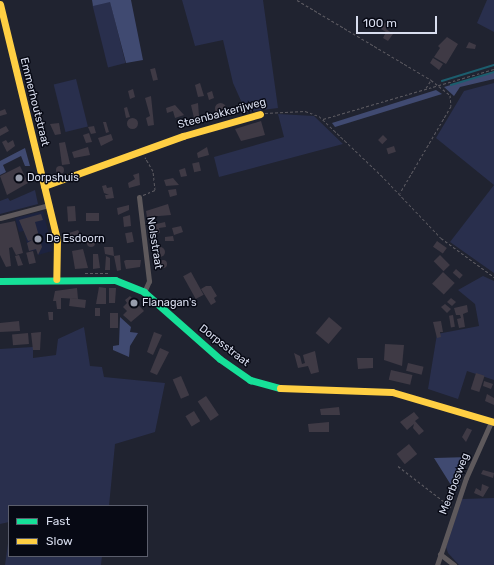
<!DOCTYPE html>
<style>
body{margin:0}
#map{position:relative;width:494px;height:565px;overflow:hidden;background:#202330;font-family:Rubik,sans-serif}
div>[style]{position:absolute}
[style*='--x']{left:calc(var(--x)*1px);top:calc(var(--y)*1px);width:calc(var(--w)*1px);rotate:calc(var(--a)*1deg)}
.built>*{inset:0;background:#1d233f}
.green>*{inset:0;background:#292f4d;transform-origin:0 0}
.forest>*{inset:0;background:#404a71}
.stream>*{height:1.5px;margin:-0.75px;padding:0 0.75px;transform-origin:0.75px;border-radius:0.75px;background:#1c5e6e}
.building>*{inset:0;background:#3f3a45;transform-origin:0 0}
.round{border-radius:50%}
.path>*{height:1px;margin-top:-0.5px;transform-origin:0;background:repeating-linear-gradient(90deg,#5c5a61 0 3px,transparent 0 5px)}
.street>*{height:5px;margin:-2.5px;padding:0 2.5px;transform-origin:2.5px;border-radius:2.5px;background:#5e595c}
.fast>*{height:7px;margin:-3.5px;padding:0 3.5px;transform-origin:3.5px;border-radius:3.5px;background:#16e098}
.slow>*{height:7px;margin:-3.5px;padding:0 3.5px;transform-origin:3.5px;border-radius:3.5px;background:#ffcf43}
.dots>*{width:11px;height:11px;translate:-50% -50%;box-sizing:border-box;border:2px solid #070914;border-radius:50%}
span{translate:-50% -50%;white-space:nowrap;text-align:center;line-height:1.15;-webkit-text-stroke:3px #070914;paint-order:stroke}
.street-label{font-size:11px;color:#d9deef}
.poi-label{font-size:11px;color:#d9deef}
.left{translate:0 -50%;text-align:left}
.legend{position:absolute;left:8px;top:505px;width:140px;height:52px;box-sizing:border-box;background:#070914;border:1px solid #5b5e6c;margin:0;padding:5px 7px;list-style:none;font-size:12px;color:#d9deef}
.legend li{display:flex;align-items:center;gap:8px;height:20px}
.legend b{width:20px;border:1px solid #5b5e6c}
.scale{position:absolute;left:356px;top:16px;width:81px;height:18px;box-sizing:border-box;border:2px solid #d9deef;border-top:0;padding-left:5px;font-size:12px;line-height:14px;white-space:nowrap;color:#d9deef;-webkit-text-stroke:3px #070914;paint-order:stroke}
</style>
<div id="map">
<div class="built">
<div style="clip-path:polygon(43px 211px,52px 246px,52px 251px,38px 255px,36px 250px,29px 251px,24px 231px,19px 232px,15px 218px)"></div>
</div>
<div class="green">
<div style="clip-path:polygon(182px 0,263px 0,278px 108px,246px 112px,233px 83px,223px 40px,195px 46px)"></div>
<div style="clip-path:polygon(487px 0,494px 0,494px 32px,477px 23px)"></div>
<div style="left:110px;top:1px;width:64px;height:18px;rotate:76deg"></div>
<div style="left:76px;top:79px;width:49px;height:23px;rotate:76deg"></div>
<div style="clip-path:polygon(494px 83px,494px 273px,450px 242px,494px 185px,436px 138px,464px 91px)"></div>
<div style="clip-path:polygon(278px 114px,314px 116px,343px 144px,219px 177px,214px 157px,284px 137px)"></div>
<div style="clip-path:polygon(35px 190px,38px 204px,0 214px,0 201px,8px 198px,10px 201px)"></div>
<div style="clip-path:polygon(483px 276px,494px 281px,494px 380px,467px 371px,458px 399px,428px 389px,437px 334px,479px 326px,475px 304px,458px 290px)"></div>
<div style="clip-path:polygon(84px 327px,90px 366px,102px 367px,104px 377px,165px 383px,155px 432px,115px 444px,109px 506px,9px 506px,9px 522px,0 524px,0 349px,33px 347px,33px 358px,56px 355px,58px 339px)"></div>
<div style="clip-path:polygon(494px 498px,494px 565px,459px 565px,448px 553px,446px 547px,462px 499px)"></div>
<div style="clip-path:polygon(9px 536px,9px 556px,102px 556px,101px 565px,5px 565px)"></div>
</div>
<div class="forest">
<div style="clip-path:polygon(92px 0,131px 0,143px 60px,126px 63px,110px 2px,93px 6px)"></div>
<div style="clip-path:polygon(494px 72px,494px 79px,460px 87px,454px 96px,444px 87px)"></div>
<div style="clip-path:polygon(436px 90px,442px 94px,335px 127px,332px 123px)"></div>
<div style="clip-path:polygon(25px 148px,30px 166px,25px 166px,21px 156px,3px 165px,6px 172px,0 175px,0 161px)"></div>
<div style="clip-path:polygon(120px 317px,131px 327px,130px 332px,138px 333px,130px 346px,129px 357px,113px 350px,113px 346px,119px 345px)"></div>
<div style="clip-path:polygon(470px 457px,466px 464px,456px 493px,434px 458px)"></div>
</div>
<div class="stream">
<div style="--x:442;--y:81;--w:54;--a:-17.1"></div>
<div style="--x:451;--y:85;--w:45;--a:-16.8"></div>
</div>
<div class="building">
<div style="clip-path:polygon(385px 22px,388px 24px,386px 29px,393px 34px,388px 41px,383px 38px,386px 32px,381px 29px)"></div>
<div style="clip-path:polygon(447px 37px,458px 44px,446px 64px,434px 57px,440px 48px,438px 46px)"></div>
<div style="clip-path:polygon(469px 42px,476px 45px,475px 49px,466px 48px)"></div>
<div style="clip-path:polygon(433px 58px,443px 64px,439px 70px,430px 63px)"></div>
<div style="left:155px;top:68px;width:12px;height:5px;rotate:76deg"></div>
<div style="clip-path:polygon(200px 83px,204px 96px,198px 97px,195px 85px)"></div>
<div style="clip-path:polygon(133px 89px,135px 97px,130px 99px,128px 91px)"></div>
<div style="clip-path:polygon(212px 91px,214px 98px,209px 100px,207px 93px)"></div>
<div style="clip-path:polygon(151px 96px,154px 125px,148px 126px,146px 118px,150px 116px,145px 98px)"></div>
<div class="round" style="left:214.5px;top:102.5px;width:11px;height:11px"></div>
<div style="clip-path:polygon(198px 103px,199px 116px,194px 118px,191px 105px)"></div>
<div style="clip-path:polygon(175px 105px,184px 115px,175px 118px,173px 111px,167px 113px,166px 108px)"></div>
<div style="clip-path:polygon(127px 107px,130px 117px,126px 118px,124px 108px)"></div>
<div style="clip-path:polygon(5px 109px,7px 114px,0 116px,0 111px)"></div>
<div class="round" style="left:126.5px;top:117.5px;width:11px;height:11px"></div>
<div style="clip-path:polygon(261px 121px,265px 135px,241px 141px,235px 129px)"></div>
<div style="clip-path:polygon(103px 122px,106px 122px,109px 132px,106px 133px)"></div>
<div style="clip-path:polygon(59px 123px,61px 134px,55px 135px,50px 124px)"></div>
<div style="clip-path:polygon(6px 126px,9px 131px,0 136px,0 129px)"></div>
<div style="clip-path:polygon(94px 126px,96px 133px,91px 134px,88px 127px)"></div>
<div style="clip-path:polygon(89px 133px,92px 142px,86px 143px,83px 135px)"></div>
<div style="clip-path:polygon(111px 134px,113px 140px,101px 146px,98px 138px)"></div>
<div style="left:383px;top:135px;width:6px;height:7px;rotate:45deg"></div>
<div style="clip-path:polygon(6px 140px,8px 143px,13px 140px,15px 146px,7px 152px,2px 142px)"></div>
<div style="clip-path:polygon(65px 142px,70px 164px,62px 165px,59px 143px)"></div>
<div style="left:394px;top:146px;width:6px;height:8px;rotate:72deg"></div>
<div style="clip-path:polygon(88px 147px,90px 155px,74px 158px,72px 152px)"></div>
<div style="clip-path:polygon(207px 147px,209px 155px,198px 158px,197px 153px)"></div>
<div style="left:199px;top:162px;width:9px;height:7px;rotate:77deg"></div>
<div style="clip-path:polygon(20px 166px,28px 183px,7px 195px,0 176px)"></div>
<div class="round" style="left:56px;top:166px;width:8px;height:8px"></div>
<div style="clip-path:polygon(185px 168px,187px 176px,181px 177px,179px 170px)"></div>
<div style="clip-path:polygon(139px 173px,140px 185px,129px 188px,128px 183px,135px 179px,133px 175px)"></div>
<div style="clip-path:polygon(173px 178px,179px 185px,166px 186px,164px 180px)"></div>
<div style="clip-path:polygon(106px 185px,107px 188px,112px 187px,114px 198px,106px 199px,105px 195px,109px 195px,104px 193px,102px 186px)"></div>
<div style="clip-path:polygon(176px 189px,177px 195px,170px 197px,168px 190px)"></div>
<div style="clip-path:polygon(168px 204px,171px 215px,147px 217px,146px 211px)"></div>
<div style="clip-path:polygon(129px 205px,129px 210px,118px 215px,117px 208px)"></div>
<div style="left:75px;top:206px;width:15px;height:8px;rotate:86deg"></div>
<div style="left:99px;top:213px;width:8px;height:13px;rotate:90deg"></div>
<div style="clip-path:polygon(41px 214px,43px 220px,35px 222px,42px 247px,38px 255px,36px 249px,29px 251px,27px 243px,32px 240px,28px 241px,19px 220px)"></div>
<div style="clip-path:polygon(130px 215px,131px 226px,124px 227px,123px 217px)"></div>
<div style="clip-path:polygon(15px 221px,23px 253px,16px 255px,12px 247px,9px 248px,11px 266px,6px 267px,0 255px,0 224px)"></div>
<div style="clip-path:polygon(165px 222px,166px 227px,159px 228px,160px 233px,150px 235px,148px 226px)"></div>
<div style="clip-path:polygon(181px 226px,183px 232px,174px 235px,172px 228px)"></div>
<div style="clip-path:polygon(78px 230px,83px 239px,70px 239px,69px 233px)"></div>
<div style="left:132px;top:232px;width:10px;height:7px;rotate:79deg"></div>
<div style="clip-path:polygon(173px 236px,174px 241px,165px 241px,165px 237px)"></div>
<div class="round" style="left:87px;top:239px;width:8px;height:8px"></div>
<div style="left:437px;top:241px;width:12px;height:7px;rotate:35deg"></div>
<div style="clip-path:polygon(104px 247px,113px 247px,114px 256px,105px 254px)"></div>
<div class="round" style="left:155px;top:247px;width:10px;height:10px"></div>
<div style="clip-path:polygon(83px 249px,88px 268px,75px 269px,72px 251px)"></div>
<div style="left:33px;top:251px;width:12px;height:7px;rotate:76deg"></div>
<div style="clip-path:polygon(93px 254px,98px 254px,100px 268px,93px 269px)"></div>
<div style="clip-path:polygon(19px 255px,23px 265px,18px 266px,15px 256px)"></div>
<div style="clip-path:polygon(120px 255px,121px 270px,117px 271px,114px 256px)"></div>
<div style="left:440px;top:255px;width:14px;height:9px;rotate:45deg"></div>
<div style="clip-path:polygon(106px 256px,110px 258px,110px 270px,105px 270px)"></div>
<div style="clip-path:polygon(126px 260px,141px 260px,140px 267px,126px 269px,124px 261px)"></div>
<div class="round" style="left:159px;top:260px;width:8px;height:8px"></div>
<div style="left:456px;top:269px;width:9px;height:5px;rotate:41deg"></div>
<div style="left:191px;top:272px;width:26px;height:9px;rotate:61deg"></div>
<div style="left:443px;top:272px;width:16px;height:16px;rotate:43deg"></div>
<div style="clip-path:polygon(206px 286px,211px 286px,217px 296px,214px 298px,216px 302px,211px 305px,201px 289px)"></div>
<div style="clip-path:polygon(99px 287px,106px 288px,106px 304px,96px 304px)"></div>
<div style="clip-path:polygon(77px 288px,78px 299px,61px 298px,61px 309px,57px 309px,56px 301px,53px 301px,55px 291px)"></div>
<div style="clip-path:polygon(109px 288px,116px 288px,115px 303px,109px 303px)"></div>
<div style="clip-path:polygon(130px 296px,144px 311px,131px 322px,123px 315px,127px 311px,123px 307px,127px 303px,125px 300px)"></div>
<div style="clip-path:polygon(451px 298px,456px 302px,452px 306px,447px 302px)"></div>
<div style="left:86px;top:300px;width:8px;height:16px;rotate:97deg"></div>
<div style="clip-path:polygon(445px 304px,451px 309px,447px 313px,441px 307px)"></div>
<div style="clip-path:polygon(467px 305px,468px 312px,463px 314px,465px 327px,459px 328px,457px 319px,461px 318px,460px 315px,456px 315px,454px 308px)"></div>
<div style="left:95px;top:308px;width:5px;height:8px"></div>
<div style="clip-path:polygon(48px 312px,53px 312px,53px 320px,49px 320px)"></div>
<div style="left:110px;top:313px;width:8px;height:15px"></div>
<div style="left:453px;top:315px;width:12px;height:4px;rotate:81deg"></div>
<div style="left:329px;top:317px;width:17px;height:21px;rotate:40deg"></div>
<div style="clip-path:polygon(19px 321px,20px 331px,0 332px,0 323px)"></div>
<div style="clip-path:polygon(441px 321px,443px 332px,440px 332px,441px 337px,437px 338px,433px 322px)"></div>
<div style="clip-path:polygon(41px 332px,40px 350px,33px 350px,31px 333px)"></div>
<div style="clip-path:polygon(154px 332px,162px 335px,153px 355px,147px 352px)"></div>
<div style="left:28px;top:333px;width:11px;height:16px;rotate:85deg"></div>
<div style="clip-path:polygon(385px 344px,404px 345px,402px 366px,384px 360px)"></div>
<div style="clip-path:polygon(160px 348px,169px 352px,157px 375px,150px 372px)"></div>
<div style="clip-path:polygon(315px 351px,319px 372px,311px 374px,308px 366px,298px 368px,294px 353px,300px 356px,302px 364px,305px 363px,303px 355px)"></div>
<div style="clip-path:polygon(357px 358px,373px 358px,373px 368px,358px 369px)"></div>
<div style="left:408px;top:363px;width:16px;height:8px;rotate:14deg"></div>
<div style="left:391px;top:370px;width:22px;height:10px;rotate:13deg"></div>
<div style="left:476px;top:373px;width:9px;height:17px;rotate:18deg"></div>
<div style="left:181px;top:376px;width:21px;height:9px;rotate:67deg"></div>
<div style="clip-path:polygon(484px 381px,493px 384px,491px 389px,483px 386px)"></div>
<div style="clip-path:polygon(487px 394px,494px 398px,494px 405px,485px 401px)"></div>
<div style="left:206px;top:396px;width:23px;height:10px;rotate:56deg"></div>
<div style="clip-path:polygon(339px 407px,340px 415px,321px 415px,320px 409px)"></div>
<div style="left:194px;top:411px;width:12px;height:10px;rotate:59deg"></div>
<div style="clip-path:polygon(414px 412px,419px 418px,415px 421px,424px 431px,419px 435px,413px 428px,414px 424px,407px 430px,400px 422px)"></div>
<div style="clip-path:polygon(329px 422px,329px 432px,309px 432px,308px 424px)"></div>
<div style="clip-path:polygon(467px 428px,472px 430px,466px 442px,462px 437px)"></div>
<div style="left:409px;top:444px;width:13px;height:16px;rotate:51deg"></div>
<div style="clip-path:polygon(483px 470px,494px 473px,493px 478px,481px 474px)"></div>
<div style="clip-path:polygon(482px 484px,489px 487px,483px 497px,474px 493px,476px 488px,481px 491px)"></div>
</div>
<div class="path">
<div style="--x:297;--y:0;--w:156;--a:30.8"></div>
<div style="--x:431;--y:80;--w:24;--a:38"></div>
<div style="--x:450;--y:95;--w:11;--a:85"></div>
<div style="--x:451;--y:106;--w:101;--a:120.4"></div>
<div style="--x:426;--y:88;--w:9;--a:-58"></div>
<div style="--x:265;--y:113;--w:40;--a:-2.9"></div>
<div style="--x:305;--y:111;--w:15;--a:20"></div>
<div style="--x:319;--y:116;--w:86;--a:43.6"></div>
<div style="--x:381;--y:175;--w:87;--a:46.4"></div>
<div style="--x:441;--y:238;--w:66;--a:36.3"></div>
<div style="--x:323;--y:119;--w:178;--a:-16.3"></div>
<div style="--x:143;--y:195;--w:13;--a:-23"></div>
<div style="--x:155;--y:190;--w:19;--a:-96"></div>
<div style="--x:153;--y:171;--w:16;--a:-120"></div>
<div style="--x:85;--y:273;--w:25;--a:0"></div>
<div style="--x:398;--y:466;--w:67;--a:37.7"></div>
</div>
<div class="street">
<div style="--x:139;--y:197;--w:85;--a:83.2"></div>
<div style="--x:149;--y:281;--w:12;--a:114"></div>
<div style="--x:0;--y:218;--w:51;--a:-14.9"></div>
<div style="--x:440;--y:554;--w:18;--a:38"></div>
<div style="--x:437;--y:565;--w:92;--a:-71.6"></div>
<div style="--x:466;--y:478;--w:61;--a:-65.9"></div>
</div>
<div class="fast">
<div style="--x:0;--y:281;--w:115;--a:-0.5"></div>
<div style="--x:115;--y:280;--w:31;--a:22"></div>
<div style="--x:144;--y:292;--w:101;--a:41.4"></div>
<div style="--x:220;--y:359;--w:37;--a:35"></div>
<div style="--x:250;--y:380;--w:31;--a:15"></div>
</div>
<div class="slow">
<div style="--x:0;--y:4;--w:243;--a:76.4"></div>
<div style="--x:57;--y:240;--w:39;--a:91"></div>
<div style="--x:44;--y:186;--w:148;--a:-19.8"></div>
<div style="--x:183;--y:136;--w:80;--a:-15.9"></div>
<div style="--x:280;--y:388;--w:112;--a:2"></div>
<div style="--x:392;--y:392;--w:106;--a:16.4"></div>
</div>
<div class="dots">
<div style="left:19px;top:178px;background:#989dac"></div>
<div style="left:38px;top:239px;background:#989dac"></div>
<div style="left:134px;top:303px;background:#989dac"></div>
</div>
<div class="street-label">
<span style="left:34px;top:102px;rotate:76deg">Emmerhoutstraat</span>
<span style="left:222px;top:114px;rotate:-15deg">Steenbakkerijweg</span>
<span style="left:154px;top:243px;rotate:81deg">Nolsstraat</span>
<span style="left:224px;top:346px;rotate:38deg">Dorpsstraat</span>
<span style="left:455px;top:484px;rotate:-69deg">Meerbosweg</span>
</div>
<div class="poi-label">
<span class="left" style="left:27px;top:178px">Dorpshuis</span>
<span class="left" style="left:46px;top:239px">De Esdoorn</span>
<span class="left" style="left:142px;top:303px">Flanagan's</span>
</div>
<ul class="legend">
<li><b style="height:5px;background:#16e098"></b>Fast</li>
<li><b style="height:5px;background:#ffcf43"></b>Slow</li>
</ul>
<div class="scale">100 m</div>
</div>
